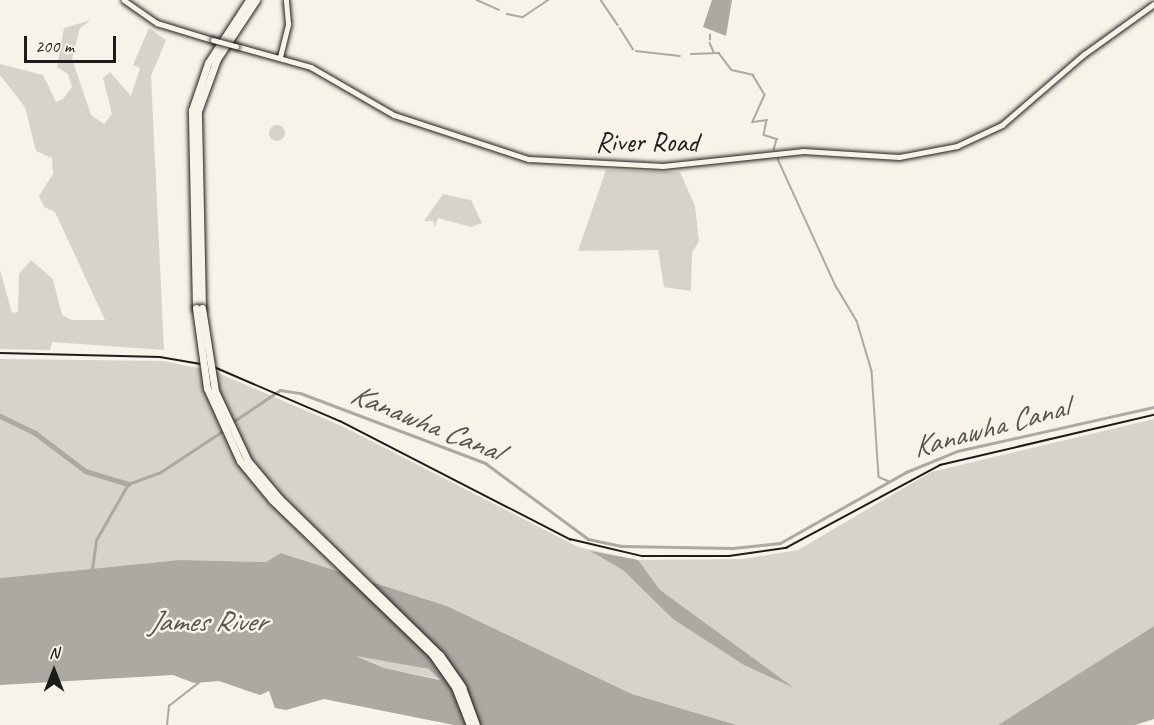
<!DOCTYPE html>
<style>
body{margin:0}
#map{position:relative;width:1154px;height:725px;overflow:hidden;background:#f7f3e8;font-family:Caveat,sans-serif}
div>[style]{position:absolute}
[style*='--x']{left:calc(var(--x)*1px);top:calc(var(--y)*1px);width:calc(var(--w)*1px);rotate:calc(var(--a)*1deg)}
.green>*{inset:0;background:#d7d3cb}
.round{border-radius:50%}
.water>*{inset:0;background:#aca9a2}
.stream>*{height:1.5px;margin:-0.75px;padding:0 0.75px;transform-origin:0.75px;border-radius:0.75px;background:#aca9a2}
.canal>*{height:3px;margin:-1.5px;padding:0 1.5px;transform-origin:1.5px;border-radius:1.5px;background:#aca9a2}
.river>*{height:5px;margin:-2.5px;padding:0 2.5px;transform-origin:2.5px;border-radius:2.5px;background:#aca9a2}
.roads{filter:drop-shadow(0 0 2px #1c1c1c) drop-shadow(0 0 2px #1c1c1c)}
.secondary>*{height:4.5px;margin:-2.25px;padding:0 2.25px;transform-origin:2.25px;border-radius:2.25px;background:#f7f3e8}
.highway>*{height:7px;margin:-3.5px;padding:0 3.5px;transform-origin:3.5px;border-radius:3.5px;background:#f7f3e8}
.rail>*{height:1.5px;margin:-0.75px;padding:0 0.75px;transform-origin:0.75px;border-radius:0.75px;background:#1c1c1c}
.bridges{filter:drop-shadow(0 0 2px #1c1c1c) drop-shadow(0 0 2px #1c1c1c)}
.secondary-bridge>*{height:4.5px;margin:-2.25px;padding:0 2.25px;transform-origin:2.25px;border-radius:2.25px;background:#f7f3e8}
.highway-bridge>*{height:7px;margin:-3.5px;padding:0 3.5px;transform-origin:3.5px;border-radius:3.5px;background:#f7f3e8}
span{translate:-50% -50%;white-space:nowrap;text-align:center;line-height:1.15;-webkit-text-stroke:5px #f7f3e8;paint-order:stroke}
.street-label{font-size:28px;color:#1c1c1c}
.water-label{font-size:30px;color:#565452;font-style:italic}
.north{position:absolute;left:24px;top:641px;width:60px;height:60px;-webkit-text-stroke:4px #f7f3e8;paint-order:stroke;rotate:0deg;font-size:16px;font-weight:700;line-height:24px;text-align:center;color:#1c1c1c}
.north::after{content:'';display:block;margin:auto;width:21px;height:27px;background:#1c1c1c;clip-path:polygon(50% 0,100% 100%,50% 72%,0 100%)}
.scale{position:absolute;left:24px;top:36px;width:92px;height:27px;box-sizing:border-box;border:3px solid #1c1c1c;border-top:0;padding-left:8px;font-size:18px;line-height:21px;white-space:nowrap;color:#1c1c1c;-webkit-text-stroke:4px #f7f3e8;paint-order:stroke}
</style>
<div id="map">
<div class="green">
<div style="clip-path:polygon(91px 20px,80px 28px,72px 59px,91px 115px,104px 124px,112px 114px,103px 78px,110px 72px,131px 96px,140px 68px,133px 65px,149px 28px,166px 40px,151px 76px,164px 350px,52px 342px,50px 350px,0 349px,0 270px,12px 313px,18px 312px,19px 274px,31px 260px,53px 279px,62px 315px,72px 320px,105px 320px,55px 212px,44px 207px,39px 196px,53px 174px,52px 158px,36px 151px,25px 107px,0 75px,0 64px,43px 75px,56px 102px,63px 99px,72px 87px,68px 74px,57px 67px,64px 28px)"></div>
<div class="round" style="left:269px;top:125px;width:16px;height:16px"></div>
<div style="clip-path:polygon(606px 170px,680px 172px,695px 206px,699px 241px,692px 253px,691px 291px,664px 287px,658px 250px,578px 251px)"></div>
<div style="clip-path:polygon(443px 194px,471px 200px,482px 223px,471px 227px,438px 218px,435px 227px,433px 221px,424px 221px)"></div>
<div style="clip-path:polygon(0 359px,164px 361px,216px 372px,346px 428px,578px 547px,638px 560px,743px 559px,798px 550px,931px 472px,1154px 419px,1154px 626px,998px 725px,737px 725px,632px 694px,447px 606px,282px 553px,266px 562px,179px 560px,0 578px)"></div>
<div style="clip-path:polygon(355px 655px,429px 669px,440px 679px,384px 668px)"></div>
</div>
<div class="water">
<div style="clip-path:polygon(712px 0,732px 0,726px 36px,703px 27px)"></div>
<div style="clip-path:polygon(590px 551px,638px 560px,660px 590px,794px 688px,744px 665px,673px 619px,623px 570px)"></div>
<div style="clip-path:polygon(evenodd,281px 553px,447px 606px,632px 694px,737px 725px,454px 725px,324px 699px,286px 710px,275px 708px,269px 691px,260px 695px,219px 681px,194px 683px,173px 675px,0 685px,0 578px,179px 560px,266px 562px,281px 553px,356px 656px,429px 669px,440px 680px,384px 668px,356px 656px)"></div>
<div style="clip-path:polygon(1154px 626px,1154px 719px,1135px 725px,998px 725px)"></div>
</div>
<div class="stream">
<div style="--x:477;--y:0;--w:24;--a:24"></div>
<div style="--x:601;--y:0;--w:30;--a:56"></div>
<div style="--x:507;--y:14;--w:16;--a:11"></div>
<div style="--x:523;--y:17;--w:30;--a:-34"></div>
<div style="--x:620;--y:28;--w:25;--a:58"></div>
<div style="--x:710;--y:40;--w:5;--a:-90"></div>
<div style="--x:710;--y:43;--w:10;--a:66"></div>
<div style="--x:636;--y:51;--w:44;--a:6.5"></div>
<div style="--x:691;--y:54;--w:28;--a:-2"></div>
<div style="--x:719;--y:53;--w:21;--a:53"></div>
<div style="--x:732;--y:70;--w:22;--a:13"></div>
<div style="--x:753;--y:75;--w:23;--a:59"></div>
<div style="--x:765;--y:95;--w:30;--a:114"></div>
<div style="--x:753;--y:122;--w:14;--a:-8"></div>
<div style="--x:767;--y:120;--w:15;--a:101"></div>
<div style="--x:764;--y:135;--w:14;--a:17"></div>
<div style="--x:777;--y:139;--w:11;--a:105"></div>
<div style="--x:778;--y:159;--w:140;--a:65.5"></div>
<div style="--x:836;--y:286;--w:41;--a:59"></div>
<div style="--x:857;--y:321;--w:52;--a:73.3"></div>
<div style="--x:872;--y:371;--w:106;--a:86.2"></div>
<div style="--x:879;--y:477;--w:10;--a:24"></div>
<div style="--x:167;--y:725;--w:19;--a:-84"></div>
<div style="--x:169;--y:706;--w:39;--a:-38"></div>
</div>
<div class="canal">
<div style="--x:231;--y:423;--w:59;--a:-34"></div>
<div style="--x:280;--y:390;--w:20;--a:9"></div>
<div style="--x:300;--y:393;--w:198;--a:20.7"></div>
<div style="--x:485;--y:463;--w:128;--a:36.4"></div>
<div style="--x:588;--y:539;--w:34;--a:12"></div>
<div style="--x:621;--y:546;--w:112;--a:1"></div>
<div style="--x:733;--y:548;--w:47;--a:-6.1"></div>
<div style="--x:780;--y:543;--w:145;--a:-29.4"></div>
<div style="--x:906;--y:472;--w:55;--a:-22.4"></div>
<div style="--x:957;--y:451;--w:202;--a:-12.6"></div>
<div style="--x:92;--y:569;--w:29;--a:-82"></div>
<div style="--x:96;--y:540;--w:64;--a:-60.3"></div>
<div style="--x:128;--y:484;--w:33;--a:-20"></div>
<div style="--x:159;--y:473;--w:78;--a:-33.5"></div>
</div>
<div class="river">
<div style="--x:0;--y:416;--w:39;--a:26"></div>
<div style="--x:35;--y:433;--w:63;--a:37.2"></div>
<div style="--x:85;--y:471;--w:45;--a:16.8"></div>
</div>
<div class="roads">
<div class="secondary">
<div style="--x:124;--y:0;--w:40;--a:34.9"></div>
<div style="--x:157;--y:23;--w:59;--a:16.9"></div>
<div style="--x:236;--y:46;--w:78;--a:15.6"></div>
<div style="--x:311;--y:67;--w:96;--a:30"></div>
<div style="--x:394;--y:115;--w:142;--a:18.1"></div>
<div style="--x:529;--y:159;--w:134;--a:3"></div>
<div style="--x:663;--y:166;--w:141;--a:-6.1"></div>
<div style="--x:803;--y:151;--w:96;--a:3.6"></div>
<div style="--x:899;--y:157;--w:59;--a:-10.7"></div>
<div style="--x:957;--y:146;--w:50;--a:-25"></div>
<div style="--x:1002;--y:125;--w:107;--a:-40.8"></div>
<div style="--x:1083;--y:55;--w:87;--a:-35.7"></div>
<div style="--x:280;--y:57;--w:34;--a:-76"></div>
<div style="--x:288;--y:24;--w:24;--a:-95"></div>
</div>
<div class="highway">
<div style="--x:196;--y:308;--w:198;--a:-91.2"></div>
<div style="--x:192;--y:110;--w:50;--a:-71.2"></div>
<div style="--x:208;--y:63;--w:75;--a:-56.9"></div>
<div style="--x:202;--y:308;--w:197;--a:-91.2"></div>
<div style="--x:198;--y:111;--w:55;--a:-69.9"></div>
<div style="--x:217;--y:59;--w:71;--a:-56.5"></div>
</div>
</div>
<div class="rail">
<div style="--x:0;--y:353;--w:160;--a:1.4"></div>
<div style="--x:160;--y:357;--w:53;--a:9.8"></div>
<div style="--x:212;--y:366;--w:139;--a:23.3"></div>
<div style="--x:340;--y:421;--w:259;--a:27.2"></div>
<div style="--x:570;--y:539;--w:74;--a:13.3"></div>
<div style="--x:642;--y:556;--w:87;--a:0"></div>
<div style="--x:729;--y:556;--w:58;--a:-8"></div>
<div style="--x:786;--y:548;--w:175;--a:-28.3"></div>
<div style="--x:940;--y:465;--w:220;--a:-13.2"></div>
</div>
<div class="bridges">
<div class="secondary-bridge">
<div style="--x:213;--y:40;--w:24;--a:15"></div>
</div>
<div class="highway-bridge">
<div style="--x:196;--y:308;--w:81;--a:82.2"></div>
<div style="--x:207;--y:388;--w:80;--a:65.7"></div>
<div style="--x:240;--y:461;--w:50;--a:50.6"></div>
<div style="--x:272;--y:500;--w:222;--a:43.9"></div>
<div style="--x:432;--y:654;--w:40;--a:55.1"></div>
<div style="--x:455;--y:687;--w:41;--a:68.5"></div>
<div style="--x:202;--y:308;--w:84;--a:81.1"></div>
<div style="--x:215;--y:391;--w:77;--a:64.8"></div>
<div style="--x:248;--y:461;--w:48;--a:50"></div>
<div style="--x:279;--y:498;--w:225;--a:44.3"></div>
<div style="--x:440;--y:655;--w:39;--a:55"></div>
<div style="--x:462;--y:687;--w:40;--a:69.8"></div>
</div>
</div>
<div class="street-label">
<span style="left:647px;top:142px">River Road</span>
</div>
<div class="water-label">
<span style="left:426px;top:422px;rotate:22deg">Kanawha Canal</span>
<span style="left:990px;top:427px;rotate:-15deg">Kanawha Canal</span>
<span style="left:207px;top:621px">James River</span>
</div>
<div class="north">N</div>
<div class="scale">200 m</div>
</div>
